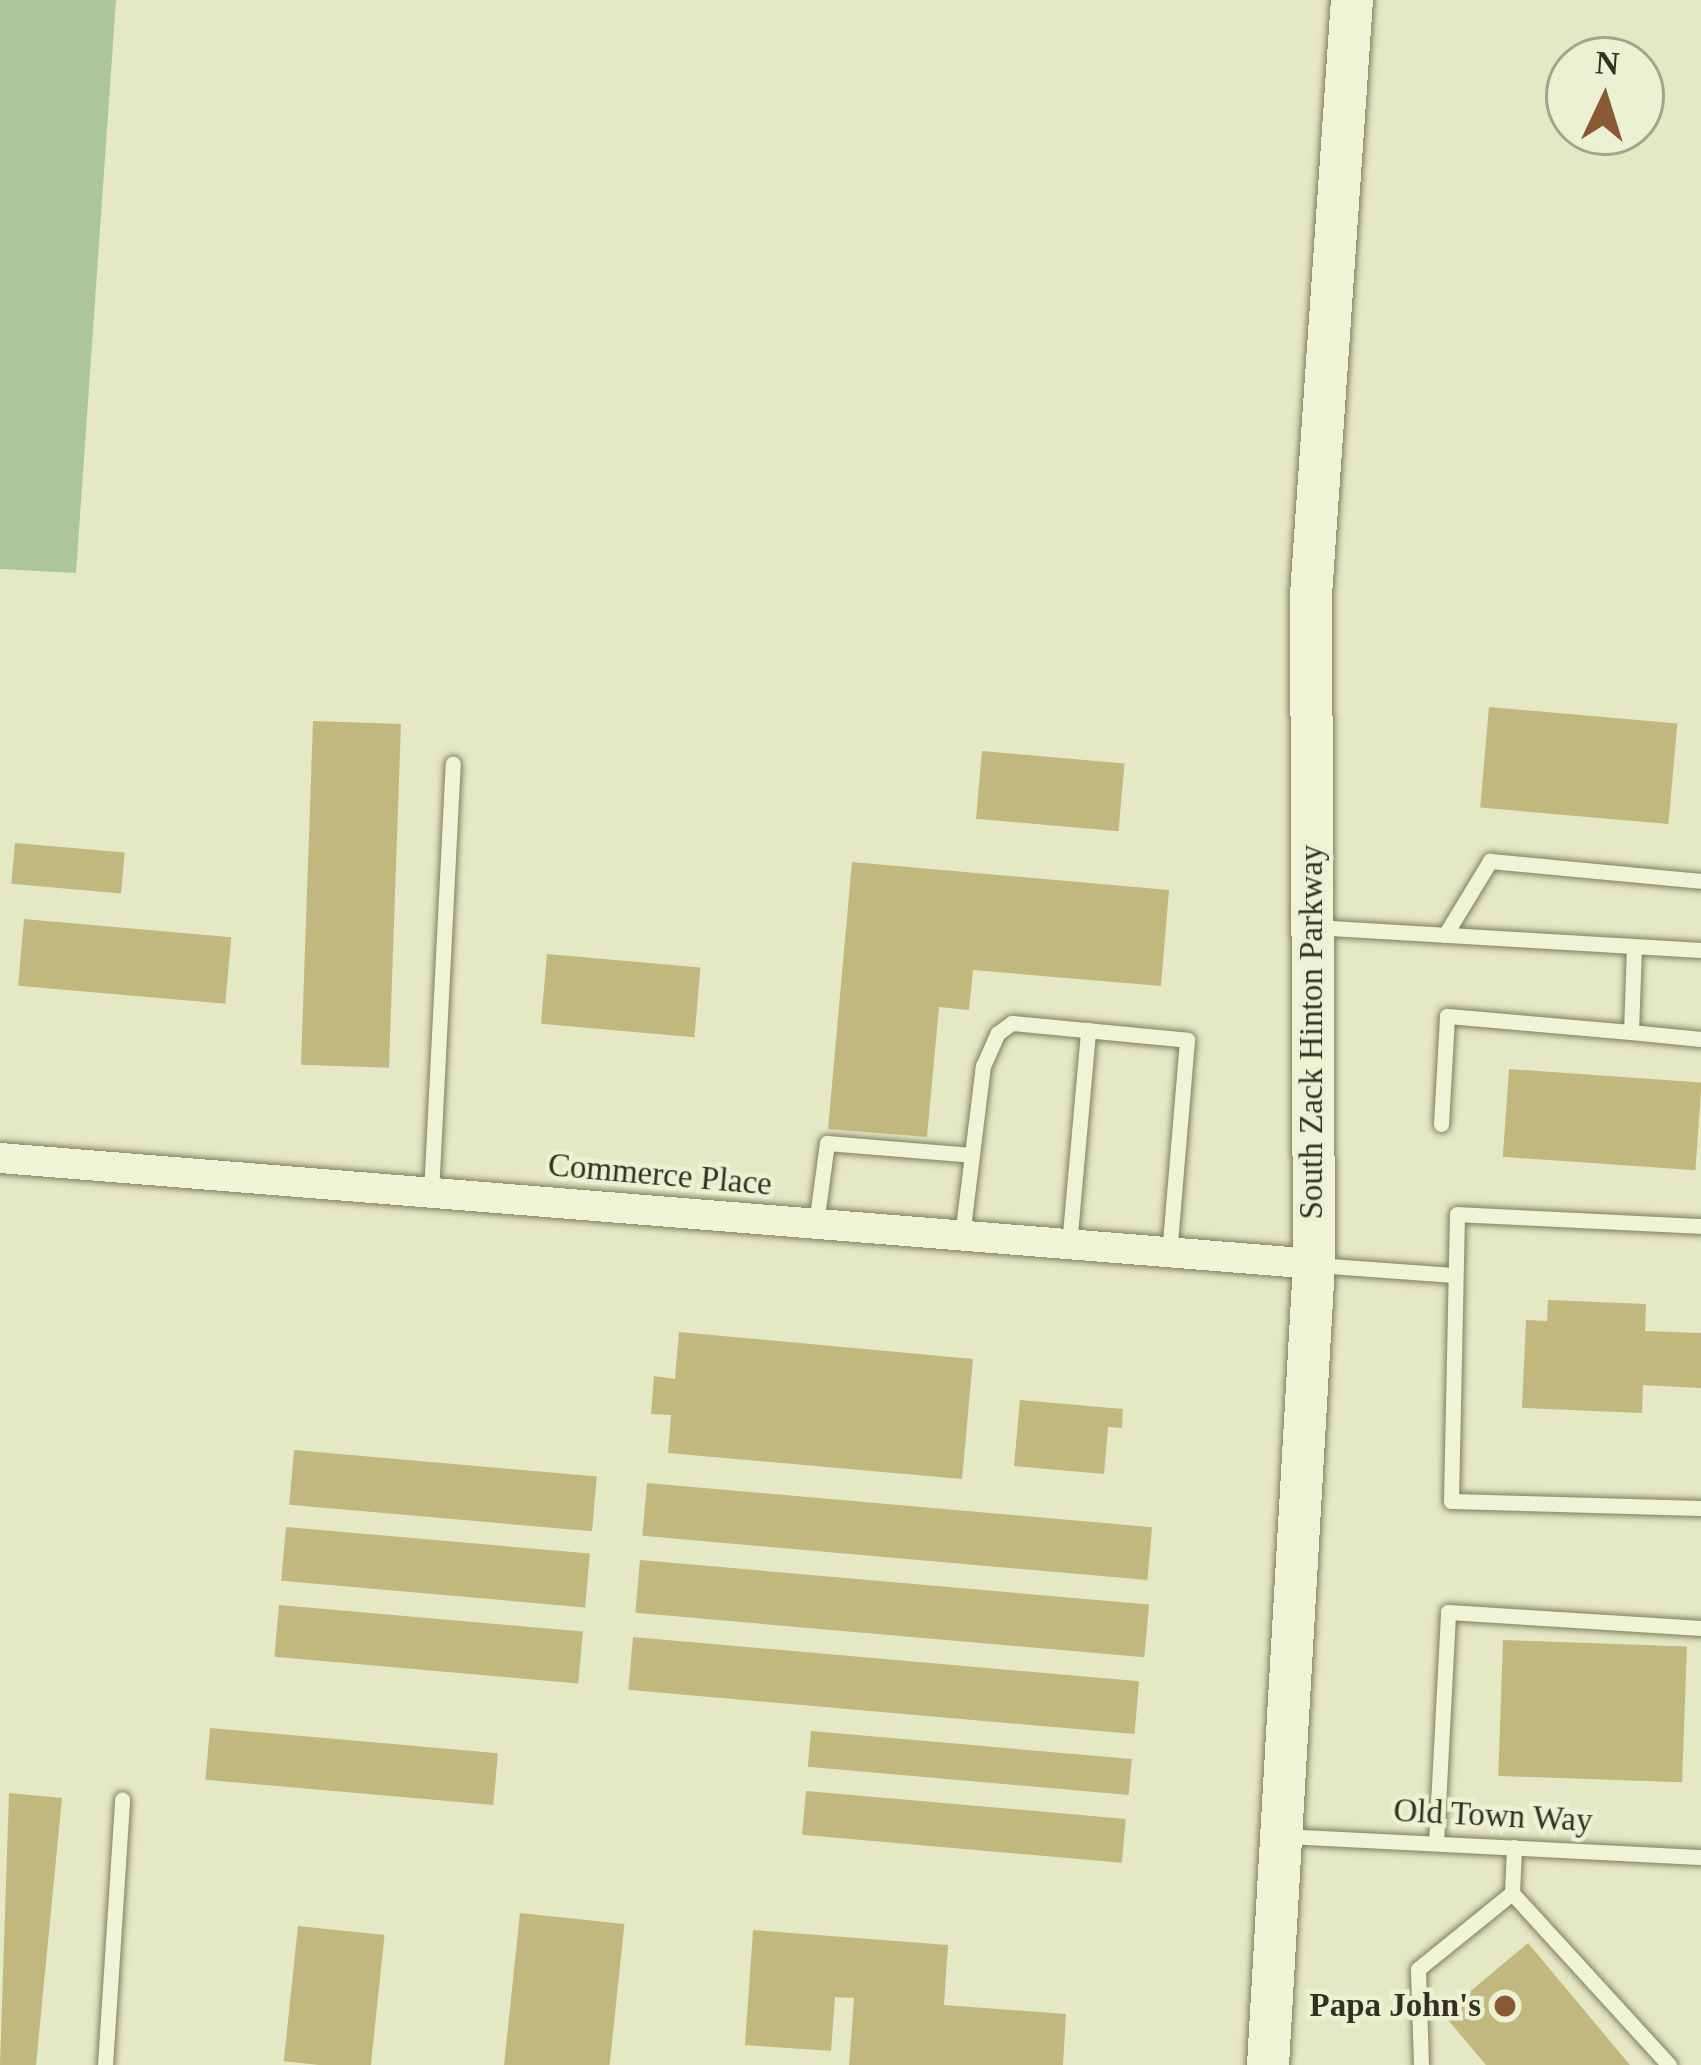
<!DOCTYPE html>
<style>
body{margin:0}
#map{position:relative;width:1701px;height:2065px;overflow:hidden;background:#e4e8c4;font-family:Georgia,serif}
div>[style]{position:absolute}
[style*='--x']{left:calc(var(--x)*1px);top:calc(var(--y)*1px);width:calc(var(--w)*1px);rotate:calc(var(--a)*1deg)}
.green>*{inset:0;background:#adc59a}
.building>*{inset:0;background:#c2b87f;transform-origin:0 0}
.roads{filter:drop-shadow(0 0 3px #817f5d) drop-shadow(0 0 3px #817f5d)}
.service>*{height:15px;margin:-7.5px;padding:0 7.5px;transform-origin:7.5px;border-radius:7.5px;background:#f0f4d7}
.minor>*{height:30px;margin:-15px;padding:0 15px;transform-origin:15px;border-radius:15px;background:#f0f4d7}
.secondary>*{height:42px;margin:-21px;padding:0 21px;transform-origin:21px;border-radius:21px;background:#f0f4d7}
.dots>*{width:33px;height:33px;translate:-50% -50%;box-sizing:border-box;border:6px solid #edf1d3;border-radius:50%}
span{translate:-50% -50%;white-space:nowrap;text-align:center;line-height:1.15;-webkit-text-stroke:9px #edf1d3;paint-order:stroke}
.street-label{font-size:33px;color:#33311f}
.poi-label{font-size:33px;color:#33311f;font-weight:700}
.right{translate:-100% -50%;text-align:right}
.north{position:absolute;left:1545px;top:36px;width:120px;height:120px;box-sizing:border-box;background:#edf1d3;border:3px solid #a3a48b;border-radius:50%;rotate:4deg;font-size:33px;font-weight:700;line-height:48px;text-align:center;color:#33311f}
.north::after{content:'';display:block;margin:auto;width:42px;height:54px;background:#895834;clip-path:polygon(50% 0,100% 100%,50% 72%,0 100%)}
</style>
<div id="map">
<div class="green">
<div style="clip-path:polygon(0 0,116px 0,76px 573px,0 569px)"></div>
</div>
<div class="building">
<div style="left:1489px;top:707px;width:189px;height:101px;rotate:5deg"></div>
<div style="left:313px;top:721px;width:88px;height:344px;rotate:2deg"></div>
<div style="left:982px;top:751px;width:143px;height:68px;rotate:5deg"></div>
<div style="left:15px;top:843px;width:110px;height:41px;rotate:5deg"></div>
<div style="clip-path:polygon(852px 862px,1169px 890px,1161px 986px,973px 970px,969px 1010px,939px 1007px,927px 1137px,828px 1129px)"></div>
<div style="left:24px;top:919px;width:208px;height:67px;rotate:5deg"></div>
<div style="left:547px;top:954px;width:154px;height:70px;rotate:5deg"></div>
<div style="left:1509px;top:1069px;width:193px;height:88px;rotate:4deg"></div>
<div style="clip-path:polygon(1548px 1300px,1646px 1304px,1645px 1331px,1701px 1333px,1701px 1388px,1643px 1385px,1642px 1413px,1522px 1408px,1526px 1320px,1547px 1321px)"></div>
<div style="clip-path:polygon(679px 1332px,973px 1359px,962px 1479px,668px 1453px,671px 1415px,651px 1414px,654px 1376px,675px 1379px)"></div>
<div style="clip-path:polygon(1020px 1400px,1123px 1409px,1122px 1428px,1108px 1427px,1104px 1474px,1014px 1466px)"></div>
<div style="left:294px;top:1450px;width:304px;height:55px;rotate:5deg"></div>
<div style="left:647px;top:1483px;width:507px;height:53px;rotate:5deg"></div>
<div style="left:286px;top:1527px;width:305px;height:54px;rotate:5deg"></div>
<div style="left:640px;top:1560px;width:511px;height:53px;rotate:5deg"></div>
<div style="left:279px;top:1605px;width:305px;height:52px;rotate:5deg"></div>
<div style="left:633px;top:1637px;width:508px;height:53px;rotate:5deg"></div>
<div style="left:1503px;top:1640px;width:184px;height:136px;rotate:2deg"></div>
<div style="left:210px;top:1728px;width:289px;height:52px;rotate:5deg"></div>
<div style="left:811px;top:1731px;width:322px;height:36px;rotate:5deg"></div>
<div style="left:806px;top:1791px;width:321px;height:44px;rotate:5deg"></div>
<div style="clip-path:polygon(9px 1793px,62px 1798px,36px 2065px,0 2065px)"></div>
<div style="left:520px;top:1913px;width:105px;height:153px;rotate:6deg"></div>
<div style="left:298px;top:1926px;width:87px;height:136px;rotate:6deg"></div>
<div style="clip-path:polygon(753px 1930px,948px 1945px,944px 2005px,1066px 2014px,1063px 2065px,849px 2065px,854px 1998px,835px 1997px,831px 2051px,745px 2045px)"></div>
<div style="clip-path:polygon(1528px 1943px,1630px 2065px,1486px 2065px,1443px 2014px)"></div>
</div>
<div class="roads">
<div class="service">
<div style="--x:1313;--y:927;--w:389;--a:3.4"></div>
<div style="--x:1445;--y:935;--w:87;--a:-58.7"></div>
<div style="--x:1490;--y:861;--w:212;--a:5.4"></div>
<div style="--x:1631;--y:1032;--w:70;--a:5.7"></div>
<div style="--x:1441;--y:1124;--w:108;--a:-86.8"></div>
<div style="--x:1447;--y:1016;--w:185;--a:5"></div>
<div style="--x:1631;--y:1032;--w:86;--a:-88"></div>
<div style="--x:431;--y:1193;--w:430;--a:-87.1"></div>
<div style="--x:816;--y:1224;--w:82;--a:-82.3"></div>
<div style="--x:827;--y:1143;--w:145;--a:4.7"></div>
<div style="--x:1701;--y:1226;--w:244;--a:-177.2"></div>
<div style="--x:1457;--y:1214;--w:287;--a:91.2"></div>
<div style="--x:1451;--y:1501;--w:250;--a:1.6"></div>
<div style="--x:962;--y:1236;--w:171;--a:-83"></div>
<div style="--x:983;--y:1066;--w:36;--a:-66"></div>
<div style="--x:998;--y:1033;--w:17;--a:-36"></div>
<div style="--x:1012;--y:1023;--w:176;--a:5.5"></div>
<div style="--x:1187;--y:1040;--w:214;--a:94.8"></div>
<div style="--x:1069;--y:1245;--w:216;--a:-84.9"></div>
<div style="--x:1317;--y:1265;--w:136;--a:4.2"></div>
<div style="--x:1284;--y:1836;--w:418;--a:2.9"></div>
<div style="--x:1436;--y:1843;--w:231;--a:-87"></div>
<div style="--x:1448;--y:1612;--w:254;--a:3.6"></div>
<div style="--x:1512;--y:1893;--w:233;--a:47.6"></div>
<div style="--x:105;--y:2065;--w:266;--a:-86.3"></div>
<div style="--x:1421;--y:2065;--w:96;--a:-91.8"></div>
<div style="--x:1418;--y:1969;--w:121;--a:-39"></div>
<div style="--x:1512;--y:1893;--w:46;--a:-87.5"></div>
</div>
<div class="minor">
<div style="--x:0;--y:1158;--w:1318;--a:4.61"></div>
</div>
<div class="secondary">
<div style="--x:1268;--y:2065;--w:802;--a:-86.71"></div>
<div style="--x:1314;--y:1264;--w:669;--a:-90.26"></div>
<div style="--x:1311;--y:595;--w:596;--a:-86.06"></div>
</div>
</div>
<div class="dots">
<div style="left:1505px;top:2006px;background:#895834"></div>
</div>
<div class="street-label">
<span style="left:1312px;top:1032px;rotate:-90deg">South Zack Hinton Parkway</span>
<span style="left:660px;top:1175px;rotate:5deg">Commerce Place</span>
<span style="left:1493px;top:1816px;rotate:3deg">Old Town Way</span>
</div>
<div class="poi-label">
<span class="right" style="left:1481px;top:2006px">Papa John's</span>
</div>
<div class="north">N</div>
</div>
